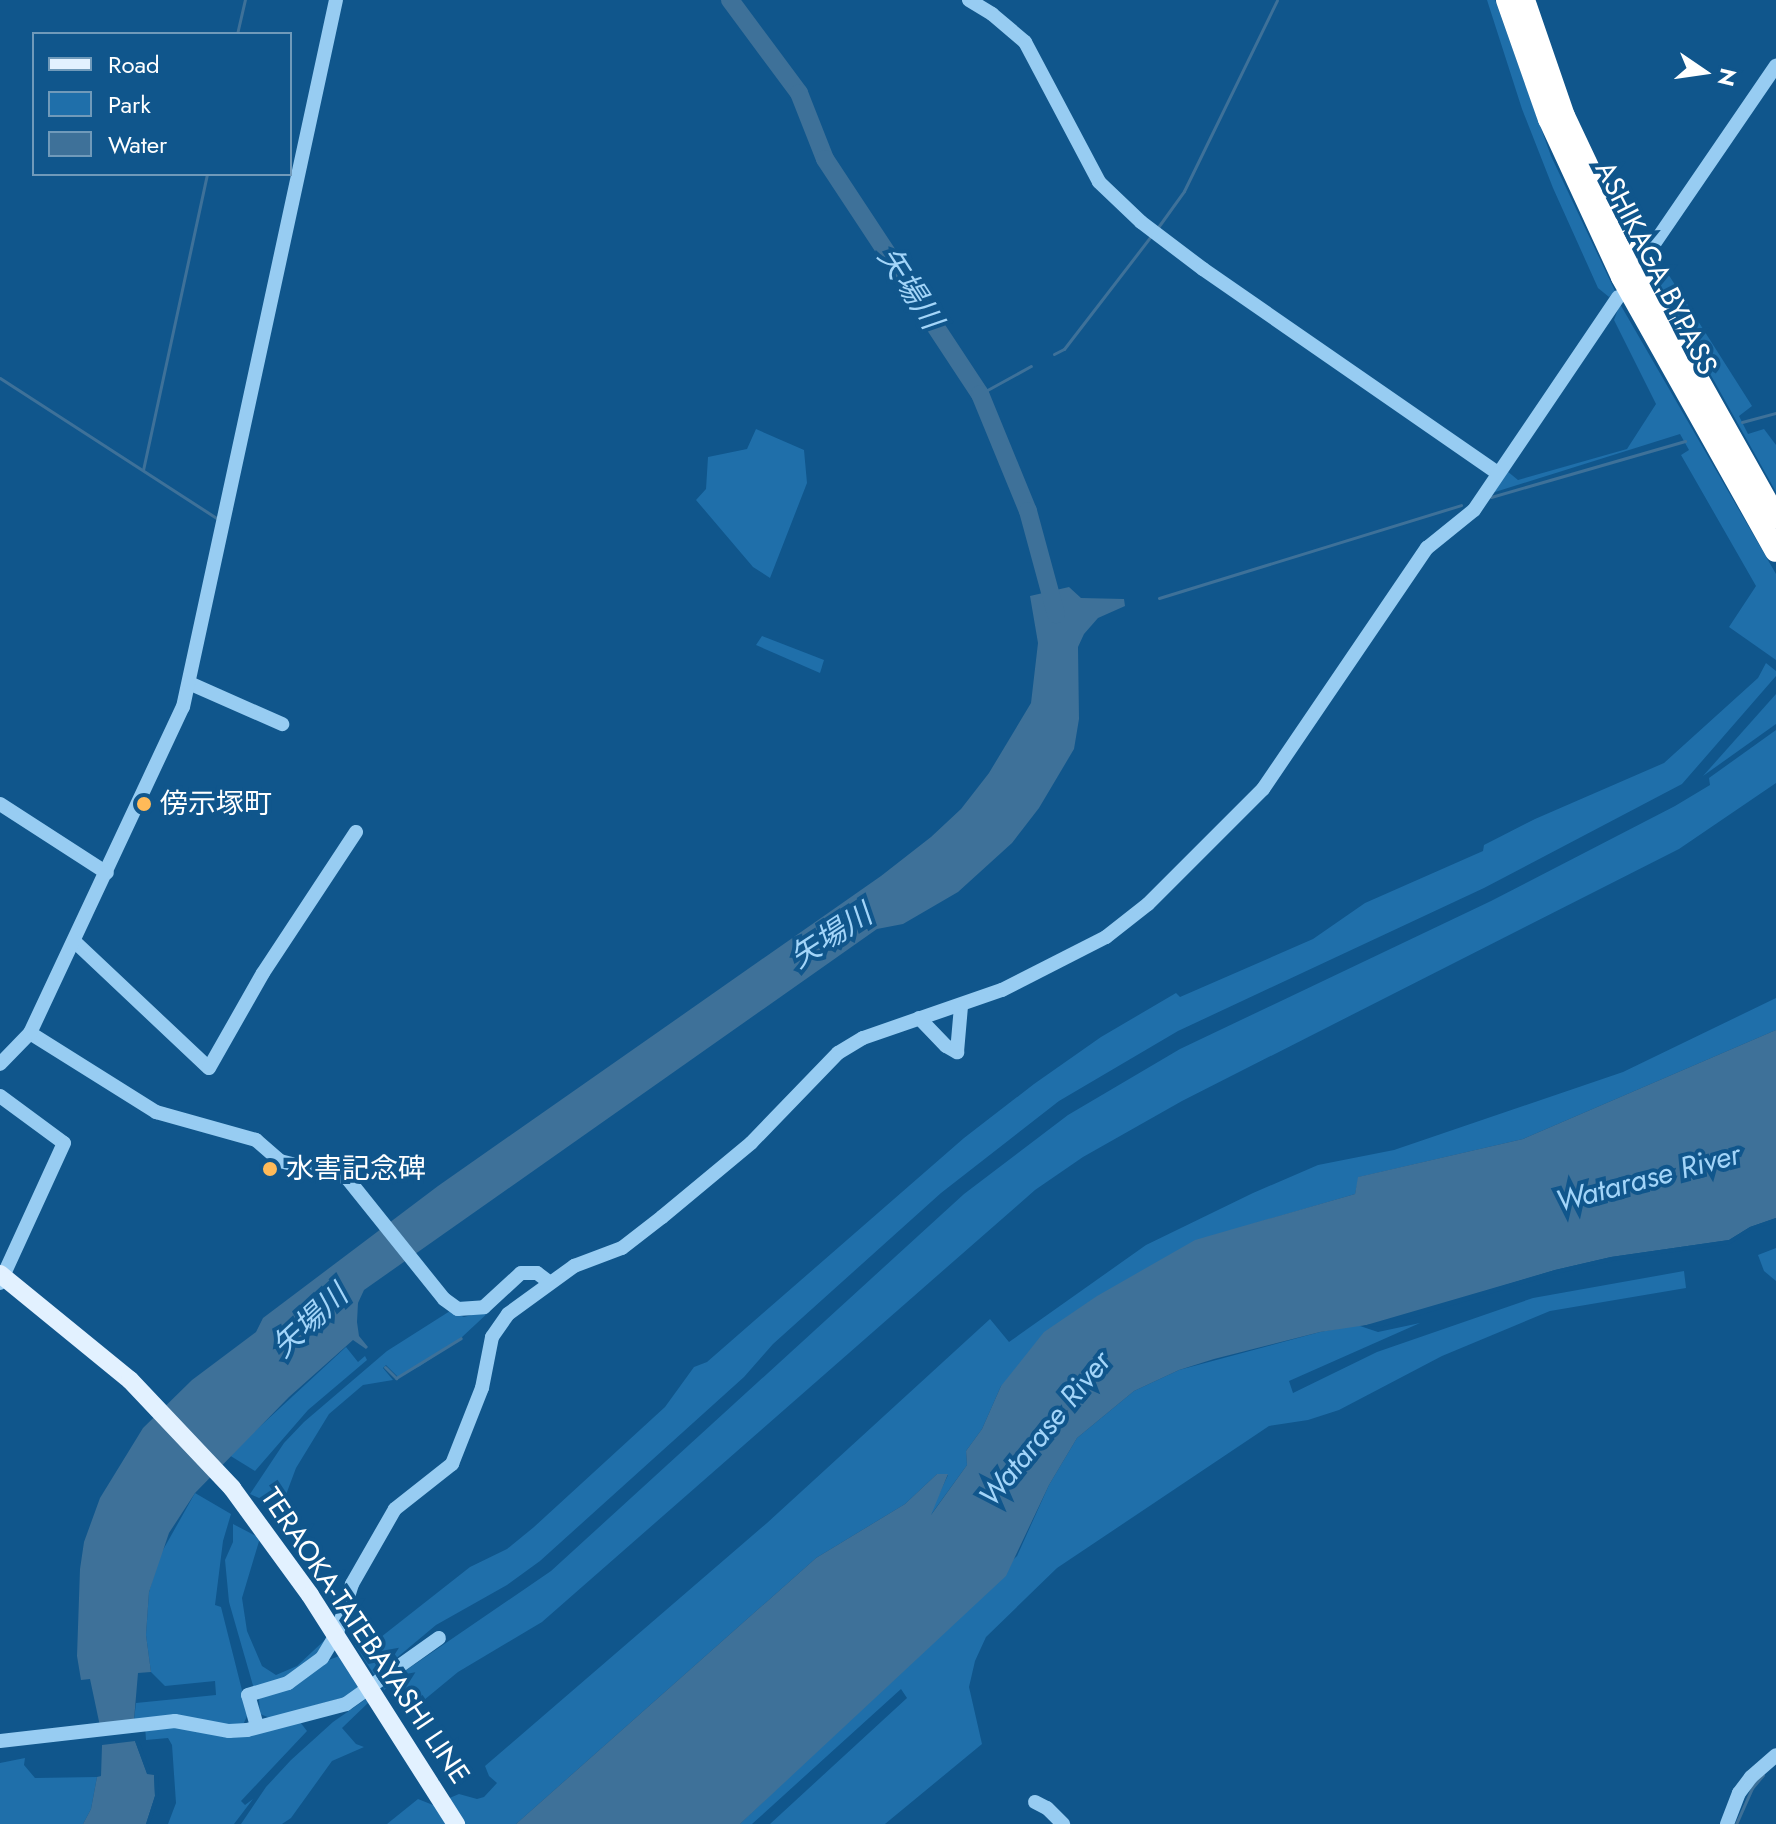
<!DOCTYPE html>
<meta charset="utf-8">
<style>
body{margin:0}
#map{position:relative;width:1776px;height:1824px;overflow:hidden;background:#10568c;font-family:Jost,"Noto Sans JP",sans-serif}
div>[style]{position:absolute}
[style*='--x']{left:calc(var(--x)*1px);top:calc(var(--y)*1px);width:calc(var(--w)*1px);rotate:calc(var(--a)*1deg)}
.green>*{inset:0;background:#1f6faa}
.water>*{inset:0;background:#3e7199}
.pier>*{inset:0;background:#10568c}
.stream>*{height:3px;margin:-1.5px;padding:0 1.5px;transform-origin:1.5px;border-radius:1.5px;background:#3e7199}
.river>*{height:18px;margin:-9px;padding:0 9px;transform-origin:9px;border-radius:9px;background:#3e7199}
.minor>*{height:14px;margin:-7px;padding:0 7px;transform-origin:7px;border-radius:7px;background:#97ccf2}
.major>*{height:18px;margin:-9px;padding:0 9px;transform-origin:9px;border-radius:9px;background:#e2f1ff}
.highway>*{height:22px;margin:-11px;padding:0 11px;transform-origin:11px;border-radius:11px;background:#fff}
.dots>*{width:22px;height:22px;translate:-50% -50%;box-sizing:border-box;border:4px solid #10568c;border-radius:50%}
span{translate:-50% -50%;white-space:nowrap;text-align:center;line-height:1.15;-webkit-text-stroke:8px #10568c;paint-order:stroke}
.street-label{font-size:28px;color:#fff}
.poi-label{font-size:28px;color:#fff}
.left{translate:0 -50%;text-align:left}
.water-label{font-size:30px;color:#a3d5f9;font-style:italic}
.legend{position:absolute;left:32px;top:32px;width:260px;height:144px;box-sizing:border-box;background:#10568c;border:2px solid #709aba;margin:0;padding:10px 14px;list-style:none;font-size:24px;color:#fff}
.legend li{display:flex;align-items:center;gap:16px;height:40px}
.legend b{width:40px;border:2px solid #709aba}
.north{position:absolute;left:1664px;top:32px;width:80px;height:80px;-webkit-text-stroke:6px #10568c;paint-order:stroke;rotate:103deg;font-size:22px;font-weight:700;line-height:32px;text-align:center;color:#fff}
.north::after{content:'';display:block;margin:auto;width:28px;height:36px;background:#fff;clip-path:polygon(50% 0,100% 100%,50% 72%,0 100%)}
</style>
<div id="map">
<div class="green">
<div style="clip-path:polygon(1487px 0,1495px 0,1551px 156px,1615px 291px,1609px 297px,1598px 288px,1553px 188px,1522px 109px)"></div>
<div style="clip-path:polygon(1653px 262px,1663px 266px,1752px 406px,1739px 416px,1748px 434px,1764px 429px,1776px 445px,1776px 492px,1650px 266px)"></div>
<div style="clip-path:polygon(1620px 304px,1776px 574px,1776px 660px,1729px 627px,1756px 586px,1681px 455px,1689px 450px,1680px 434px,1492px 493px,1507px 471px,1518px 480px,1627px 449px,1656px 404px,1614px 320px)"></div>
<div style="clip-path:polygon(756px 429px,804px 450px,807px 483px,770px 578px,753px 567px,696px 500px,706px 489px,708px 457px,747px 449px)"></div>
<div style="clip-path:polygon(762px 636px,824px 660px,820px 673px,756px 645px)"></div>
<div style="clip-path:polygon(1766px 663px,1776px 671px,1776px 676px,1682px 784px,1484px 888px,1178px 1031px,1059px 1101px,941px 1193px,773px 1344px,744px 1377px,540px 1561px,507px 1585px,436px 1625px,375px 1676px,355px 1645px,360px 1640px,367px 1648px,470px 1567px,507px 1549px,534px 1527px,665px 1407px,694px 1367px,707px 1362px,964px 1138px,1034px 1084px,1101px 1037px,1176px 993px,1180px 997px,1313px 939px,1365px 903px,1483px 851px,1484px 845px,1535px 819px,1664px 763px,1758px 678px)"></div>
<div style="clip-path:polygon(1776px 694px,1776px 724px,1703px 776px)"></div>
<div style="clip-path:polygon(1776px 730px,1776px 783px,1679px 849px,1182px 1101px,1083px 1157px,1035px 1190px,542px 1622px,458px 1672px,418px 1705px,397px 1680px,384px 1690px,383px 1686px,551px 1571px,964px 1194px,1068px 1115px,1180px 1049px,1491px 901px,1675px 806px,1710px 785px,1709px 778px)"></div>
<div style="clip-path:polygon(1776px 998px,1776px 1030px,1523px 1139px,1359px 1177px,1355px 1194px,1256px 1223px,1001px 1386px,982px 1429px,966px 1451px,967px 1465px,927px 1520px,948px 1475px,937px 1474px,905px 1504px,816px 1558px,516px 1824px,387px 1824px,418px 1799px,433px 1805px,459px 1794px,477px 1799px,484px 1797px,497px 1783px,489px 1776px,485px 1766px,767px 1523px,990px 1319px,1009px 1342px,1146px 1245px,1253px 1193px,1318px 1165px,1394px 1150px,1623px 1072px)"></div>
<div style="clip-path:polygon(1776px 1248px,1776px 1281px,1764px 1271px,1758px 1255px)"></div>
<div style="clip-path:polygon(1684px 1271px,1686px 1288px,1550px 1311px,1442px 1356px,1339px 1410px,1308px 1420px,1269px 1426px,1057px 1568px,986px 1637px,975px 1661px,969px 1687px,982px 1744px,885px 1824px,770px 1824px,907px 1698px,901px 1689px,752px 1824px,740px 1824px,1017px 1556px,1049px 1485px,1077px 1438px,1134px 1391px,1179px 1370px,1320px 1332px,1357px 1325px,1378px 1332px,1420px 1323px,1289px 1381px,1293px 1393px,1377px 1352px,1533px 1298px)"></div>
<div style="clip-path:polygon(491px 1310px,461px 1338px,420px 1366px,398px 1377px,386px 1365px,383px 1368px,393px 1380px,363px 1385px,329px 1414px,296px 1468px,281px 1508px,250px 1494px,284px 1443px,304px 1422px,387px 1351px,450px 1311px,464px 1317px)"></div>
<div style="clip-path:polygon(346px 1347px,358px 1362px,365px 1356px,367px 1360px,308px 1410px,255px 1471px,229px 1455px)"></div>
<div style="clip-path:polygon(195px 1493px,231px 1514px,223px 1541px,215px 1605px,221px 1607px,248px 1714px,242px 1727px,134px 1720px,136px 1703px,216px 1695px,215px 1681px,165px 1686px,151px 1672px,146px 1635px,149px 1592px,159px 1557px)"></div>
<div style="clip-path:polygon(233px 1524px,260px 1538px,242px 1598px,247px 1631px,262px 1666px,276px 1675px,297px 1666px,328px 1637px,317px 1655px,294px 1674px,254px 1689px,229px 1602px,225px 1560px,233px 1542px)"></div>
<div style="clip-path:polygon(342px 1655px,360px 1689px,352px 1695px,270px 1718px,260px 1714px,259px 1699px,300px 1682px,326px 1661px)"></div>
<div style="clip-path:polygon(366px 1699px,369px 1702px,342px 1728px,356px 1744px,364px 1747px,332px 1761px,291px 1818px,282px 1824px,241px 1824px,266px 1787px,291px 1760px,333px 1722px)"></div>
<div style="clip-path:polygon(300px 1722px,307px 1731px,241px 1801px,245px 1805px,253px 1799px,234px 1824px,168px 1824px,176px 1803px,172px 1745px,168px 1738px,146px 1740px,145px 1726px)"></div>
<div style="clip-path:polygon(25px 1758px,24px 1765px,35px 1778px,97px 1777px,91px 1809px,83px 1824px,0 1824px,0 1763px)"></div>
</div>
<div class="water">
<div style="clip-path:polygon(1069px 587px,1081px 598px,1124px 599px,1125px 606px,1098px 618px,1084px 634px,1078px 647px,1079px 719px,1074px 749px,1039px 808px,1012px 843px,958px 892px,903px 924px,877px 929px,364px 1290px,358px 1303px,357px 1322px,359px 1336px,368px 1347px,366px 1349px,353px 1340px,289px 1397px,195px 1493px,169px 1533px,149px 1592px,146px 1635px,151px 1672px,138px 1673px,134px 1720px,101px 1731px,90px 1679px,81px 1680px,77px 1656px,80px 1569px,84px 1542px,100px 1498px,143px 1428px,192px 1380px,256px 1332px,263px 1318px,438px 1186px,881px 876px,931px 837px,961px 809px,989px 773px,1031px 703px,1038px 643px,1030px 596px)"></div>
<div style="clip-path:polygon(1776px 1030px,1776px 1218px,1750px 1227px,1729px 1240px,1611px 1257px,1555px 1270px,1380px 1323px,1320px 1332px,1214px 1359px,1179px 1370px,1134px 1391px,1077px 1438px,1049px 1485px,1006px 1576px,740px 1824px,516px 1824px,816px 1558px,905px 1504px,937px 1474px,948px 1474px,931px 1515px,967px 1465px,966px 1451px,982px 1429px,1001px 1386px,1044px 1332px,1097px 1296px,1195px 1240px,1355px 1194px,1358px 1177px,1523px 1139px)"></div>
<div style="clip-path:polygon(135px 1741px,147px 1773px,154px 1774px,155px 1796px,146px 1824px,83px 1824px,91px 1809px,97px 1777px,101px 1776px,102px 1745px)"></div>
</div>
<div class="pier">
<div style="clip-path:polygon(1776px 1218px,1776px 1222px,1751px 1230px,1730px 1244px,1612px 1261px,1556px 1274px,1381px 1327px,1363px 1326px,1555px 1270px,1611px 1257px,1729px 1240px,1750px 1227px)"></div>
<div style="clip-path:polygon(139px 1740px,150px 1770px,158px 1774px,159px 1797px,150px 1824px,146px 1824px,155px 1796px,154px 1775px,147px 1774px,135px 1741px)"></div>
</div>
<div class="stream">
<div style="--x:237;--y:34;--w:35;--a:-77"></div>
<div style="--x:1156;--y:230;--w:48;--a:-54.3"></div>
<div style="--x:1184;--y:191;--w:212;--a:-64"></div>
<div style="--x:1054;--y:354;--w:11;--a:-27"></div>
<div style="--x:1064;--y:349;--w:143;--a:-52.4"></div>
<div style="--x:0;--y:378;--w:260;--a:32.9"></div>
<div style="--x:980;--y:394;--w:58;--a:-28.8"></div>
<div style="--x:1742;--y:422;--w:35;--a:-15"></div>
<div style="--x:143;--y:470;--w:303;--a:-77.8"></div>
<div style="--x:1491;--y:497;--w:202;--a:-16.1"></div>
<div style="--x:1159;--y:598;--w:316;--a:-17.1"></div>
<div style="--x:385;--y:1367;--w:16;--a:45"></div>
<div style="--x:396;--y:1378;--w:76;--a:-31.6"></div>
<div style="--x:1736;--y:1824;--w:39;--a:-66"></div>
<div style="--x:1752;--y:1788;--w:17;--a:-50"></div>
</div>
<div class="river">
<div style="--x:730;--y:0;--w:116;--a:53.4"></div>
<div style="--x:799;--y:93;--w:71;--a:68.5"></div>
<div style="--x:825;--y:159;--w:282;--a:56.6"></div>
<div style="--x:980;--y:394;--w:126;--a:67.7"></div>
<div style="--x:1028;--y:511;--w:107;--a:74.8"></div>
</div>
<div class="minor">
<div style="--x:969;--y:0;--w:27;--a:31"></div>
<div style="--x:992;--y:14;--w:43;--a:40.3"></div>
<div style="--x:1025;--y:42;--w:158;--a:62.1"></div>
<div style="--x:1099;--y:182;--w:58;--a:43.6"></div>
<div style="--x:1141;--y:222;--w:78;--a:37.2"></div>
<div style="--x:1203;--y:269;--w:359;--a:34.7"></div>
<div style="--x:1645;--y:257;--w:232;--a:-55.6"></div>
<div style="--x:189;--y:683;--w:102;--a:23.8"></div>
<div style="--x:0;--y:804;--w:127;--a:32.8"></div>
<div style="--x:74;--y:941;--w:185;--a:43.3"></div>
<div style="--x:209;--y:1068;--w:109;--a:-60.4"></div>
<div style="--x:263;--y:973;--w:169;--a:-56.6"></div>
<div style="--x:919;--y:1018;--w:39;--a:46"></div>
<div style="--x:946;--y:1046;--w:13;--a:29"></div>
<div style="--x:957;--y:1052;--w:46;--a:-85"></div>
<div style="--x:30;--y:1033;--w:149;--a:32.1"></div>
<div style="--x:156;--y:1112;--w:104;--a:15.6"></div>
<div style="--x:256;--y:1140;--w:32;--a:41"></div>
<div style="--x:280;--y:1161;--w:69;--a:14.2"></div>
<div style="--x:347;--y:1178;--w:155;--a:51.3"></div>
<div style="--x:444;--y:1299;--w:17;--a:36"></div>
<div style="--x:458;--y:1309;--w:26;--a:-4"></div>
<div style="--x:484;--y:1307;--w:50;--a:-42.6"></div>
<div style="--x:521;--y:1273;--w:16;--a:0"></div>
<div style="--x:537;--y:1273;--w:15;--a:37"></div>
<div style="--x:0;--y:1064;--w:43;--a:-45.9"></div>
<div style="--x:30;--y:1033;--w:360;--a:-64.9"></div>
<div style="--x:183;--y:707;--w:723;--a:-77.79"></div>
<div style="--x:0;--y:1096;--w:79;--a:36.3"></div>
<div style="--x:64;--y:1143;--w:154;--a:114.6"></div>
<div style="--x:257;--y:1726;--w:32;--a:-106"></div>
<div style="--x:248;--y:1695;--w:42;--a:-16.7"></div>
<div style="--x:288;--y:1683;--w:42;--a:-36.3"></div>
<div style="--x:322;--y:1658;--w:29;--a:-59"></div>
<div style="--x:337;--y:1633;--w:51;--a:-73"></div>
<div style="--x:352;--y:1584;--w:86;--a:-60.2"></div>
<div style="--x:395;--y:1509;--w:73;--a:-38.3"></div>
<div style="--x:452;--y:1464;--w:82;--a:-68.5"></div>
<div style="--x:482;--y:1388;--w:52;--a:-78.9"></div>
<div style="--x:492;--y:1337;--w:28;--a:-55"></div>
<div style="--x:508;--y:1314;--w:82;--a:-36"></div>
<div style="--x:574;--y:1266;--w:51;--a:-20.6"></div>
<div style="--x:622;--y:1248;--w:51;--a:-37.8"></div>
<div style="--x:662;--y:1217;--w:116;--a:-39.7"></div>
<div style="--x:751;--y:1143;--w:125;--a:-46"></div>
<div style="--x:838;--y:1053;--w:29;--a:-31"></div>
<div style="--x:863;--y:1038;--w:147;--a:-19.1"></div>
<div style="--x:1002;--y:990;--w:117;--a:-27"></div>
<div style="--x:1106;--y:937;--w:53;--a:-38.2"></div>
<div style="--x:1148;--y:904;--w:163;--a:-45"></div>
<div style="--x:1263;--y:789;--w:292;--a:-55.8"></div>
<div style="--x:1427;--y:548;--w:60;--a:-39"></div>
<div style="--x:1474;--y:510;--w:257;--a:-55.9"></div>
<div style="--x:0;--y:1741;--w:176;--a:-6.5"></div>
<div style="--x:175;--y:1721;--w:55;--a:10.5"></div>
<div style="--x:229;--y:1731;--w:18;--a:-3"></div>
<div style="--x:247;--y:1730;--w:102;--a:-14.7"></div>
<div style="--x:346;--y:1704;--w:114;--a:-35.4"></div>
<div style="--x:1035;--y:1802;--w:13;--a:27"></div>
<div style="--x:1047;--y:1808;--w:23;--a:45"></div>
<div style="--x:1727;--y:1824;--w:33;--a:-69"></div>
<div style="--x:1739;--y:1793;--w:20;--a:-53"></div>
<div style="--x:1751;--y:1777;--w:33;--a:-41"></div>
</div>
<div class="major">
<div style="--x:0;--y:1274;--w:168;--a:39.2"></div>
<div style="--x:130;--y:1380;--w:149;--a:46.6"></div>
<div style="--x:232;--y:1488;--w:132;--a:53.9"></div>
<div style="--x:310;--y:1595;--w:272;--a:57.5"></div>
</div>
<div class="highway">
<div style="--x:1507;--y:0;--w:126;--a:70.6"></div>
<div style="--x:1549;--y:119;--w:174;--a:65.2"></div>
<div style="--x:1622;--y:277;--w:314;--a:60.7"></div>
<div style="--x:1524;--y:0;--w:123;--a:71"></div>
<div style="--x:1564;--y:116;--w:82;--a:64.7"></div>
<div style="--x:1599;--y:190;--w:100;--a:64.5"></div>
<div style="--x:1642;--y:280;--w:273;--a:60.6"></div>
</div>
<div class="dots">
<div style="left:144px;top:804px;background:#ffba58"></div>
<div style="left:270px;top:1169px;background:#ffba58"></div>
</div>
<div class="street-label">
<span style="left:1656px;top:268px;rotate:63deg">ASHIKAGA BYPASS</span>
<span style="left:365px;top:1636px;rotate:56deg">TERAOKA-TATEBAYASHI LINE</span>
</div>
<div class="poi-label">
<span class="left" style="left:160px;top:804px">傍示塚町</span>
<span class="left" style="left:286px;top:1169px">水害記念碑</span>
</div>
<div class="water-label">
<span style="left:910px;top:288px;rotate:57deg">矢場川</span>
<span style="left:831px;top:936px;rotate:-33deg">矢場川</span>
<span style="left:1648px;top:1178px;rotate:-15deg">Watarase River</span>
<span style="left:310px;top:1321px;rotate:-43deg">矢場川</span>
<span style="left:1045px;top:1429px;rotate:-51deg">Watarase River</span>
</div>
<ul class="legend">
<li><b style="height:10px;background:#e2f1ff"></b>Road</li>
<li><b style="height:22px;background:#1f6faa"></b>Park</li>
<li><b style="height:22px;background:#3e7199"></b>Water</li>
</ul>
<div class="north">N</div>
</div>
